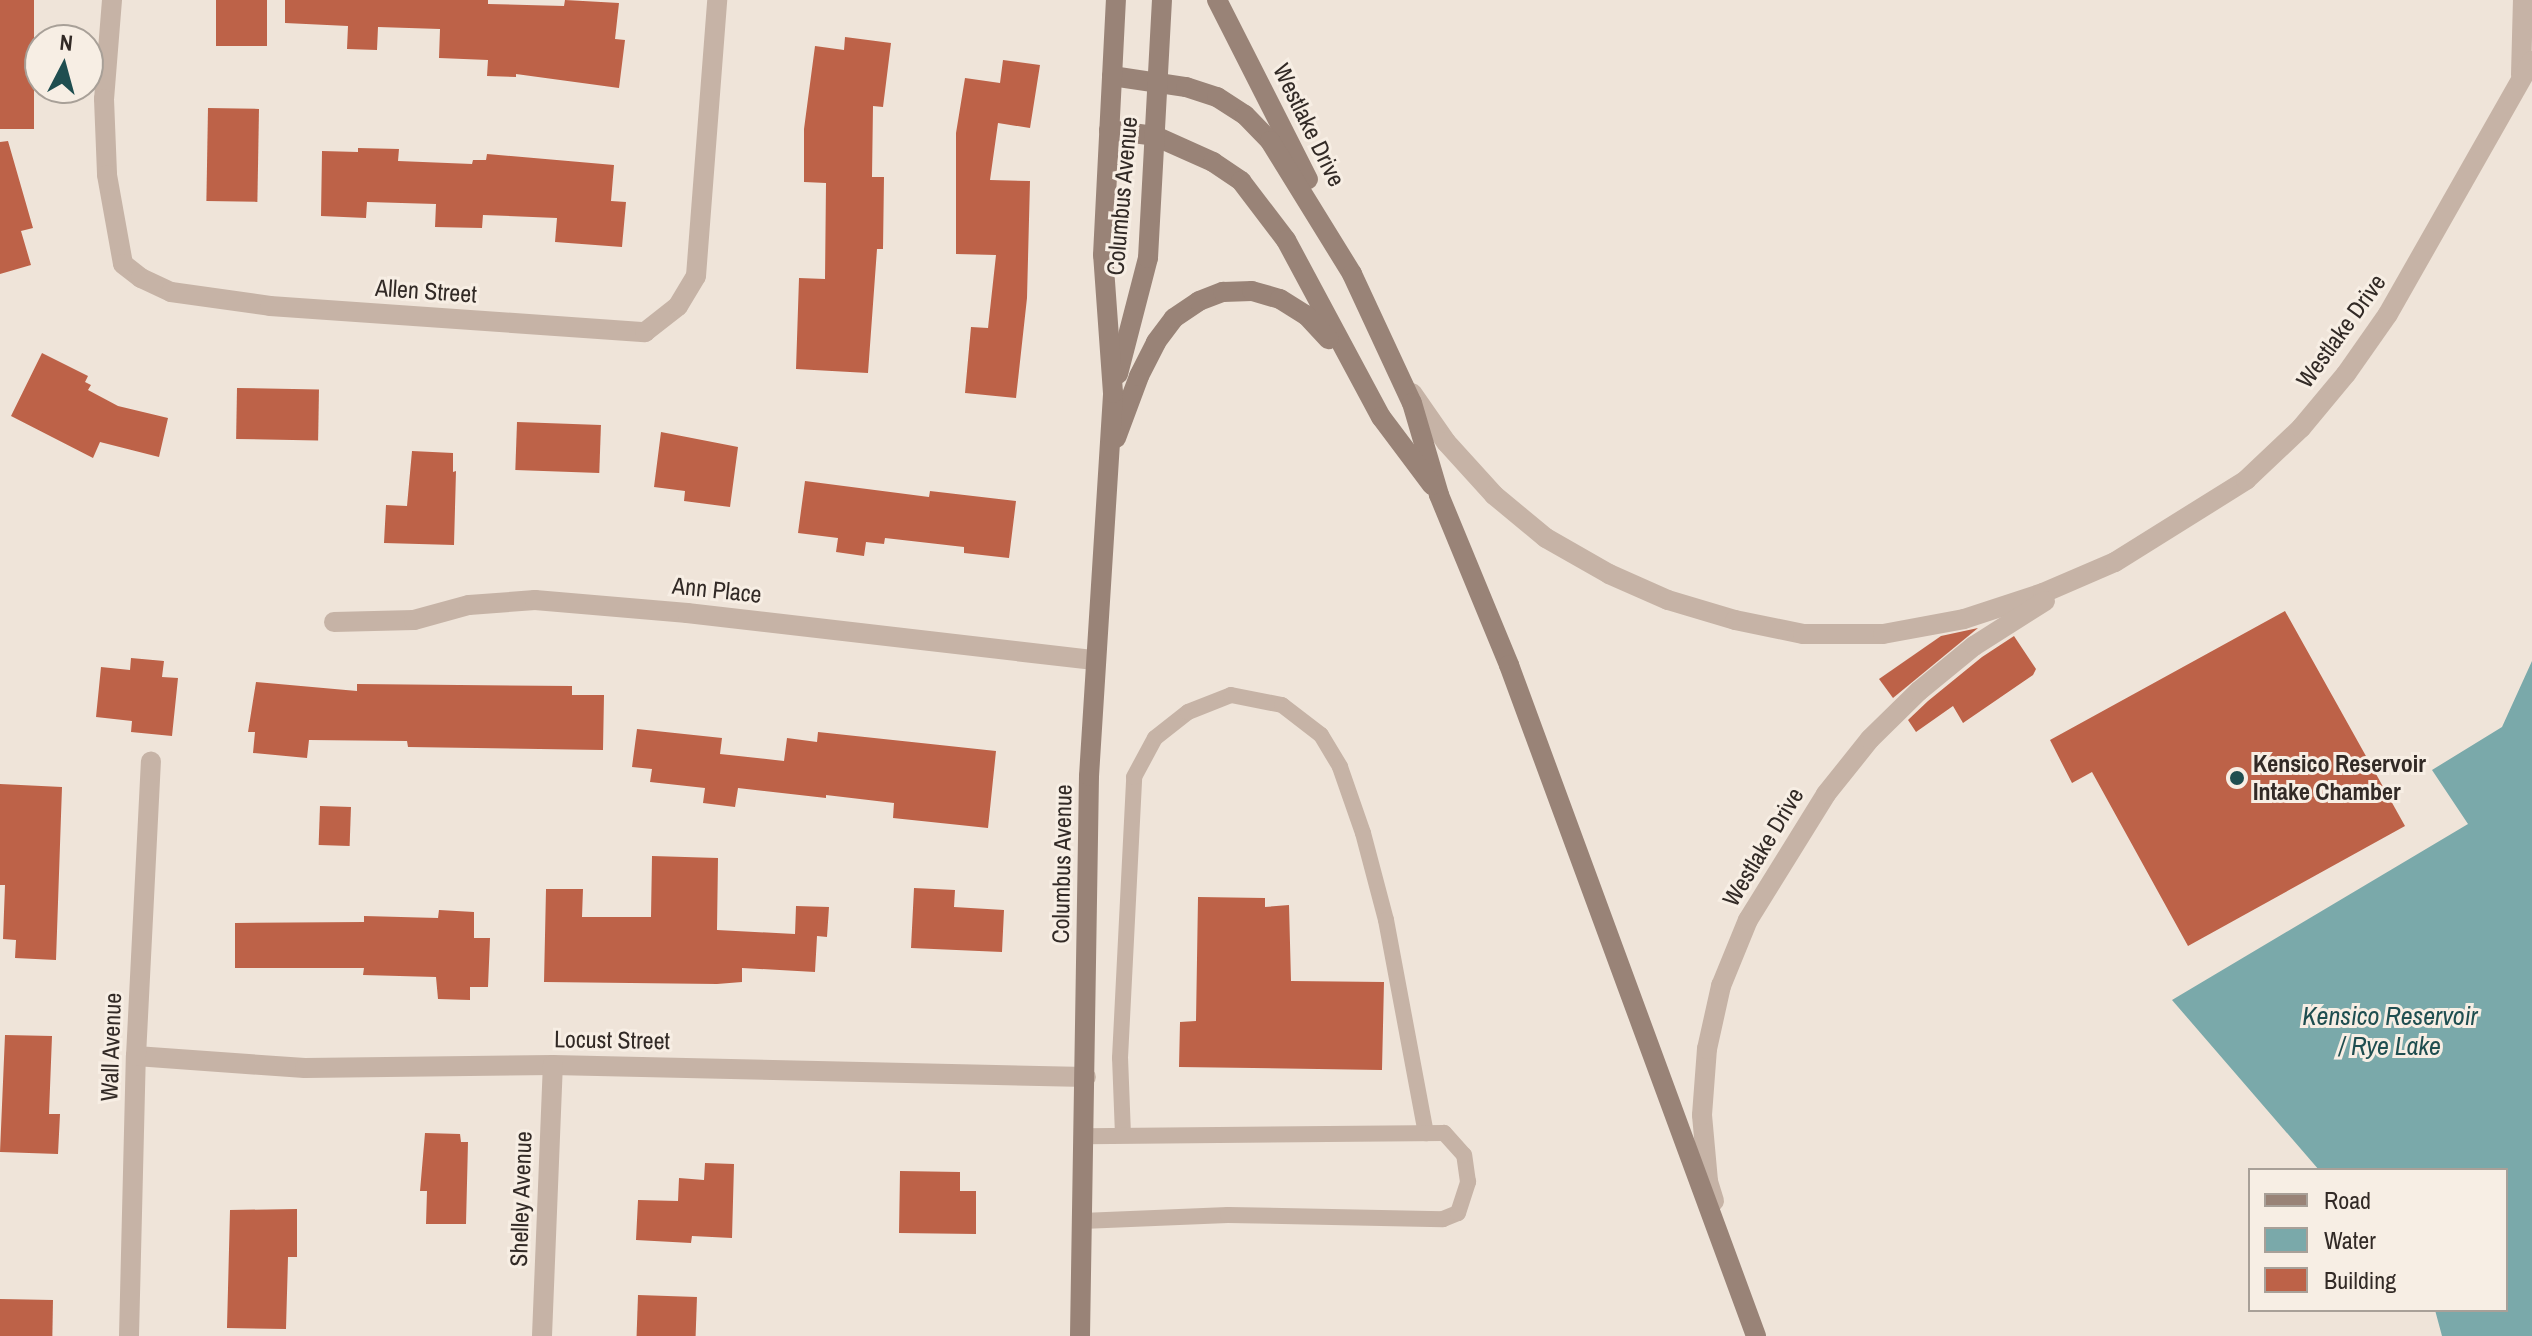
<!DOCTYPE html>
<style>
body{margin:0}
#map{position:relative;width:2532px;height:1336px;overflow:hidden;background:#efe4d9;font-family:"Archivo Narrow",sans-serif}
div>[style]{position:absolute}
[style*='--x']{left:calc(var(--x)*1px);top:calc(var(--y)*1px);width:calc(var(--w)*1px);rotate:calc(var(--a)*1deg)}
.water>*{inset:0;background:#7aa9aa}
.building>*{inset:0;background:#bd6248;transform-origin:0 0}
.lane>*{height:16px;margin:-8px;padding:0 8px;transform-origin:8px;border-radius:8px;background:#c6b3a6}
.street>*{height:20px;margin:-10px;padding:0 10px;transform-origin:10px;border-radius:10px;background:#c6b3a6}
.secondary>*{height:20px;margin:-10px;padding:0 10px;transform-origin:10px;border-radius:10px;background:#998377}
.dots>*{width:22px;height:22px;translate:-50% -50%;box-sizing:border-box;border:4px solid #f7eee4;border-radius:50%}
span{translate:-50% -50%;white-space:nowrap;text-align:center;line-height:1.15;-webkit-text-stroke:6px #f7eee4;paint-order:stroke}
.street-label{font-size:24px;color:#322a26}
.poi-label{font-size:24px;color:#322a26;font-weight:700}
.left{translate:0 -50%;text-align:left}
.water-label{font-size:26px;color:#1f4e50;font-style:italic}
.legend{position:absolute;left:2248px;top:1168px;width:260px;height:144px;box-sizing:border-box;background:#f7eee4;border:2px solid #a8a098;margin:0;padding:10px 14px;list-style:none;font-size:24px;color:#322a26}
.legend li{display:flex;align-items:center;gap:16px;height:40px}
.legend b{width:40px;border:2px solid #a8a098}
.north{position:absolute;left:24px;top:24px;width:80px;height:80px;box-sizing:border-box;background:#f7eee4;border:2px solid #a8a098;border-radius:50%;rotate:6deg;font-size:22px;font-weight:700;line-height:32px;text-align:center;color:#322a26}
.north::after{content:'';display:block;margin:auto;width:28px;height:36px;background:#1f4e50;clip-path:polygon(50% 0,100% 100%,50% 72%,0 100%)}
</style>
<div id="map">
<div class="water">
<div style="clip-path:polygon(2532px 661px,2532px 1336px,2442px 1336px,2435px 1310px,2506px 1310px,2506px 1170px,2319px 1170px,2172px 1000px,2468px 824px,2432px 770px,2502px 727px)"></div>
</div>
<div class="building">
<div style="left:0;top:0;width:34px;height:129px"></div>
<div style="left:216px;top:0;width:51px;height:46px"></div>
<div style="clip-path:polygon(285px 0,488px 0,488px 4px,564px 6px,565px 0,619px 3px,615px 39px,625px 40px,619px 88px,516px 74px,516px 77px,487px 76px,488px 60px,439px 58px,440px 29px,378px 27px,377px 50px,347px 49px,348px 26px,285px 23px)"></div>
<div style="clip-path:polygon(845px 37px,891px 43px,883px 107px,873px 106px,872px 177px,884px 177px,883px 249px,877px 249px,868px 373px,796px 369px,799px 278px,825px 279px,826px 183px,804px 182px,804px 129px,815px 46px,844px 50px)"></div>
<div style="clip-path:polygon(1003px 60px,1040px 65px,1030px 128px,998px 123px,990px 180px,1030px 181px,1027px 298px,1016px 398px,965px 393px,971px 327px,988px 328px,996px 255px,956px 254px,956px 133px,965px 78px,1000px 83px)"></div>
<div style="left:208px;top:108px;width:51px;height:93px;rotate:1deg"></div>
<div style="clip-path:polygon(8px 141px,33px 228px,21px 231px,31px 265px,0 274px,0 142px)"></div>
<div style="clip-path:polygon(358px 148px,399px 149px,398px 161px,472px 164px,473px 160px,486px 160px,487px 154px,614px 165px,611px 201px,626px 202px,622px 247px,555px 242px,557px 218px,483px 215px,482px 228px,435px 227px,436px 204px,367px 202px,366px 218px,321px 216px,322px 151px,358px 152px)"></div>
<div style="clip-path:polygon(42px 353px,88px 376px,85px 382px,91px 385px,88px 390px,118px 406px,168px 418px,159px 457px,100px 442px,93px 458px,11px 416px)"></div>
<div style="left:237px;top:388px;width:82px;height:51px;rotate:1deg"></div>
<div style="left:517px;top:422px;width:84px;height:48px;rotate:2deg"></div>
<div style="clip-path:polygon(661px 432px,738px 447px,730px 507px,684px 501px,685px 491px,654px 487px)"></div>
<div style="clip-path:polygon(412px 451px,453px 453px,453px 472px,456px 471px,454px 545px,384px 543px,386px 505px,407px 506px)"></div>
<div style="clip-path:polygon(805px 481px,929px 497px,930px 491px,1016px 501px,1009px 558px,964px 553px,964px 547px,885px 538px,884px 544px,866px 542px,864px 556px,836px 552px,838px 538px,798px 533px)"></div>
<div style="clip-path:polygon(2285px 611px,2405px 826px,2188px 946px,2092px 772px,2072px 783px,2050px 740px)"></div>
<div style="clip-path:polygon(1978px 628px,1893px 698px,1879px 679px,1941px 636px)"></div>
<div style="clip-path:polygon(2014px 636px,2036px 669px,2033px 675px,1963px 723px,1953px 706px,1916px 732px,1908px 720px,1928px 701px,1982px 657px)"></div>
<div style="clip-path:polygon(131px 658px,164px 661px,162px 677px,178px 678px,172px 736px,131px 732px,132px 721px,96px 717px,101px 667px,130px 670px)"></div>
<div style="clip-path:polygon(256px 682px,357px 691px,357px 684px,572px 686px,572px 695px,604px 695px,603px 750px,408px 747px,407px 741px,309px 740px,307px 758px,253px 753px,255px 732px,248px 732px)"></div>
<div style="clip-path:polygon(637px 729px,722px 738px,720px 754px,784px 761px,787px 738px,817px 742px,818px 732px,996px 751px,988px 828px,893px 818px,894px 803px,826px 795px,826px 798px,738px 788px,735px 807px,703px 803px,705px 788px,650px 782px,652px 769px,632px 767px)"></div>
<div style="clip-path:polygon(0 784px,62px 787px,56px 960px,15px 958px,16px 940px,3px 939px,5px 885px,0 885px)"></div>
<div style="left:320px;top:806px;width:31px;height:39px;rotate:2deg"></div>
<div style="clip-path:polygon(652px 856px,718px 858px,717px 930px,795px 934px,796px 906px,829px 907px,827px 937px,817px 936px,815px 972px,742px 968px,742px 982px,717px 984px,544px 982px,546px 889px,583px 889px,582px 917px,651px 917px)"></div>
<div style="clip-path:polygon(914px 888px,955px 890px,954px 907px,1004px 910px,1002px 952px,911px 948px)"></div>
<div style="clip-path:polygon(1198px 897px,1265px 898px,1265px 907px,1289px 905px,1291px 981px,1384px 982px,1382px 1070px,1179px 1067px,1180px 1022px,1196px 1021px)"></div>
<div style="clip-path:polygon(439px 910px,474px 912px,474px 938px,490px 938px,488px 987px,470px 987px,470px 1000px,438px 999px,436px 977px,363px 975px,364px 968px,235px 968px,235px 923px,364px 922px,364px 916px,438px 918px)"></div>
<div style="clip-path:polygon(5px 1035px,52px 1036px,49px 1114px,60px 1114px,58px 1154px,0 1152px)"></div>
<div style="clip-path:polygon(425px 1133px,460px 1134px,461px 1142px,468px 1142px,466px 1224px,426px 1224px,427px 1191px,420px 1191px)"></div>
<div style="clip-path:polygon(705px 1163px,734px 1164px,732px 1238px,692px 1236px,691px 1243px,636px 1240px,638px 1200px,678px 1201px,679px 1178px,704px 1180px)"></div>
<div style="clip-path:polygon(900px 1171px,960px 1172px,960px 1191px,976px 1191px,976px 1234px,899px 1233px)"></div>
<div style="clip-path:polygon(297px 1209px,297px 1257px,288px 1257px,286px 1329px,227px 1328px,230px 1210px)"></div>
<div style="left:638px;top:1295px;width:59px;height:41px;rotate:2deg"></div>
<div style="left:0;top:1299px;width:53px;height:37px;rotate:1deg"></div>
</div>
<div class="lane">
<div style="--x:1123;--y:1135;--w:77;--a:-92.2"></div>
<div style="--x:1120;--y:1058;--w:281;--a:-87.1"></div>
<div style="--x:1134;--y:777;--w:44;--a:-61.7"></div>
<div style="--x:1155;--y:738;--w:42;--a:-38.2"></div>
<div style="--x:1188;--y:712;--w:46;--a:-21.6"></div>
<div style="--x:1231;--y:695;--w:52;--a:11.1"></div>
<div style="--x:1282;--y:705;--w:49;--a:37.6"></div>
<div style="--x:1321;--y:735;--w:37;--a:59"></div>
<div style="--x:1340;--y:767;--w:70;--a:70.8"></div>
<div style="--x:1363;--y:833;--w:90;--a:75.2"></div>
<div style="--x:1386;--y:920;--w:217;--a:79.4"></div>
<div style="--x:1082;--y:1221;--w:146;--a:-2.4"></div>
<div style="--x:1228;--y:1215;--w:215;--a:1.1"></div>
<div style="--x:1443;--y:1219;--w:16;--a:-22"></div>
<div style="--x:1458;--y:1213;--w:33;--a:-72"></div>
<div style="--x:1468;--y:1182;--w:27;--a:-98"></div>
<div style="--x:1464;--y:1155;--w:30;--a:-132"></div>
<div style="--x:1444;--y:1133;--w:359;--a:179.5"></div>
</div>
<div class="street">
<div style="--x:112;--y:0;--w:99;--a:94.6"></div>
<div style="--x:104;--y:99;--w:76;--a:87.7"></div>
<div style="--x:107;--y:175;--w:90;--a:79.8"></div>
<div style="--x:123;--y:264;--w:23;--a:38"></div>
<div style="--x:141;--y:278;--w:33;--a:25"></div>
<div style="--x:171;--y:292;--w:100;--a:8"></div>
<div style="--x:270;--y:306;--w:376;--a:4"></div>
<div style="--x:645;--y:332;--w:42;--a:-38.2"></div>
<div style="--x:678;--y:306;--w:35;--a:-59"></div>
<div style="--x:696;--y:276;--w:277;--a:-85.6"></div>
<div style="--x:2521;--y:75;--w:75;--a:-88.5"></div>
<div style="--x:1412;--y:393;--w:60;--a:55.2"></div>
<div style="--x:1446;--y:442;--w:72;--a:47.8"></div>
<div style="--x:1494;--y:495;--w:67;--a:39.6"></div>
<div style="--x:1546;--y:538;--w:73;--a:29.7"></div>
<div style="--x:1609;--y:574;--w:64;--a:23.8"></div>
<div style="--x:1668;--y:600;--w:70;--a:16.6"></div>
<div style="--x:1735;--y:620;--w:69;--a:11.6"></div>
<div style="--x:1803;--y:634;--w:80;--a:0"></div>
<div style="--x:1883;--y:634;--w:82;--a:-10.5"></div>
<div style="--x:1964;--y:619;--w:83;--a:-18.2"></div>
<div style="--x:2043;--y:593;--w:78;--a:-23.3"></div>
<div style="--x:2115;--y:562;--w:155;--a:-32"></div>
<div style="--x:2246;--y:480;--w:76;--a:-43.4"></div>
<div style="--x:2301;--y:428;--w:70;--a:-50.2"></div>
<div style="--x:2346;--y:374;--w:73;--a:-55"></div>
<div style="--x:2388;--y:314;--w:291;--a:-60.4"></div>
<div style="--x:334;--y:622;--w:80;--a:-1.4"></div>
<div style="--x:414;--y:620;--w:57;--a:-15.3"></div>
<div style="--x:469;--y:605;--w:66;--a:-4.3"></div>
<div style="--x:535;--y:600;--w:153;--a:4.9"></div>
<div style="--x:687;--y:613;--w:410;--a:6.6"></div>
<div style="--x:136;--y:1056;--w:169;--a:4.1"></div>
<div style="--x:305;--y:1068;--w:248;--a:-0.7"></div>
<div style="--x:553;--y:1065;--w:533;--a:1.29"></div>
<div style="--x:1714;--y:1201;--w:21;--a:-107"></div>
<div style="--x:1708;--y:1181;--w:66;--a:-95.2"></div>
<div style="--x:1702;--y:1115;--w:66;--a:-85.7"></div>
<div style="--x:1707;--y:1049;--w:65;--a:-77.5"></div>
<div style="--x:1721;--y:986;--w:71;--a:-67.8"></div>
<div style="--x:1748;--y:920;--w:148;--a:-58.2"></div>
<div style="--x:1826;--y:794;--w:70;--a:-51.3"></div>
<div style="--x:1870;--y:739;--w:69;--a:-44.4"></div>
<div style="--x:1919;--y:691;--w:71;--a:-39.3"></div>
<div style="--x:1974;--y:646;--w:84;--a:-32.4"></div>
<div style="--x:129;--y:1336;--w:280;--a:-88.6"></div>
<div style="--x:136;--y:1056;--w:295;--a:-87.1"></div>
<div style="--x:542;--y:1336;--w:271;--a:-87.7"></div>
</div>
<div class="secondary">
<div style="--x:1217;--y:0;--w:201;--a:63.1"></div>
<div style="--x:1112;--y:76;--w:75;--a:8.5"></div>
<div style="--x:1186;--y:87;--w:33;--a:18"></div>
<div style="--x:1217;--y:97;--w:33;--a:33"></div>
<div style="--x:1245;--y:115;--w:36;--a:46"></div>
<div style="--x:1270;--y:141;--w:156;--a:58.3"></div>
<div style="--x:1352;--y:274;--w:142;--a:65.1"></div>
<div style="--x:1412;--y:403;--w:96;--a:73.6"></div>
<div style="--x:1439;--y:495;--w:184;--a:67.6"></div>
<div style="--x:1509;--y:665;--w:715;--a:69.79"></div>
<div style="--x:1109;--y:130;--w:46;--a:7.4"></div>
<div style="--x:1155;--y:136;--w:64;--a:24.1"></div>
<div style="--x:1213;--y:162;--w:34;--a:34"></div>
<div style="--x:1241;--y:181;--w:74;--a:52.7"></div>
<div style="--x:1286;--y:240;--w:201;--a:61.8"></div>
<div style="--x:1381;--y:417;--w:85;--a:53.1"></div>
<div style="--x:1118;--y:374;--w:120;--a:-75.5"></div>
<div style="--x:1148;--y:258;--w:258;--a:-86.9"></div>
<div style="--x:1116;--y:438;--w:66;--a:-69.6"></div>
<div style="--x:1139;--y:376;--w:38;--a:-63"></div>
<div style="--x:1156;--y:342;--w:30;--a:-53"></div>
<div style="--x:1174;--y:318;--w:30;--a:-34"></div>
<div style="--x:1199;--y:301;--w:26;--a:-21"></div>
<div style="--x:1223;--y:292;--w:29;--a:-2"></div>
<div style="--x:1252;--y:291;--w:29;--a:16"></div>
<div style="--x:1280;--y:299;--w:31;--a:32"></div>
<div style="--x:1306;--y:315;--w:33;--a:47"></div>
<div style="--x:1080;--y:1336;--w:560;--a:-89.08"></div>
<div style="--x:1089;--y:776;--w:384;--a:-86.4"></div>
<div style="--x:1113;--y:393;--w:138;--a:-94.1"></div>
<div style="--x:1103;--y:255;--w:255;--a:-87.1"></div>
</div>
<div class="dots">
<div style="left:2237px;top:778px;background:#1f4e50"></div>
</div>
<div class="street-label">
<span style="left:1309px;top:125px;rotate:64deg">Westlake Drive</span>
<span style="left:1122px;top:196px;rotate:-85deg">Columbus Avenue</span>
<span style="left:426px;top:291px;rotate:4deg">Allen Street</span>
<span style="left:2341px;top:331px;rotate:-54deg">Westlake Drive</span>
<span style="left:717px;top:590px;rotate:6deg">Ann Place</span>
<span style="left:1763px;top:847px;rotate:-59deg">Westlake Drive</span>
<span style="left:1062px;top:864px;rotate:-89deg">Columbus Avenue</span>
<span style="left:612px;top:1040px;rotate:1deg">Locust Street</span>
<span style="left:111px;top:1047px;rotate:-88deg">Wall Avenue</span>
<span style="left:521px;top:1199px;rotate:-88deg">Shelley Avenue</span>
</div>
<div class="poi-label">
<span class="left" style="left:2253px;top:778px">Kensico Reservoir<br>Intake Chamber</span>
</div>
<div class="water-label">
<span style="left:2390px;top:1031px">Kensico Reservoir<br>/ Rye Lake</span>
</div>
<ul class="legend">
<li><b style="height:10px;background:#998377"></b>Road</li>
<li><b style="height:22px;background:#7aa9aa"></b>Water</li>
<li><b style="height:22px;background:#bd6248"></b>Building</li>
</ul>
<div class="north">N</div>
</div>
